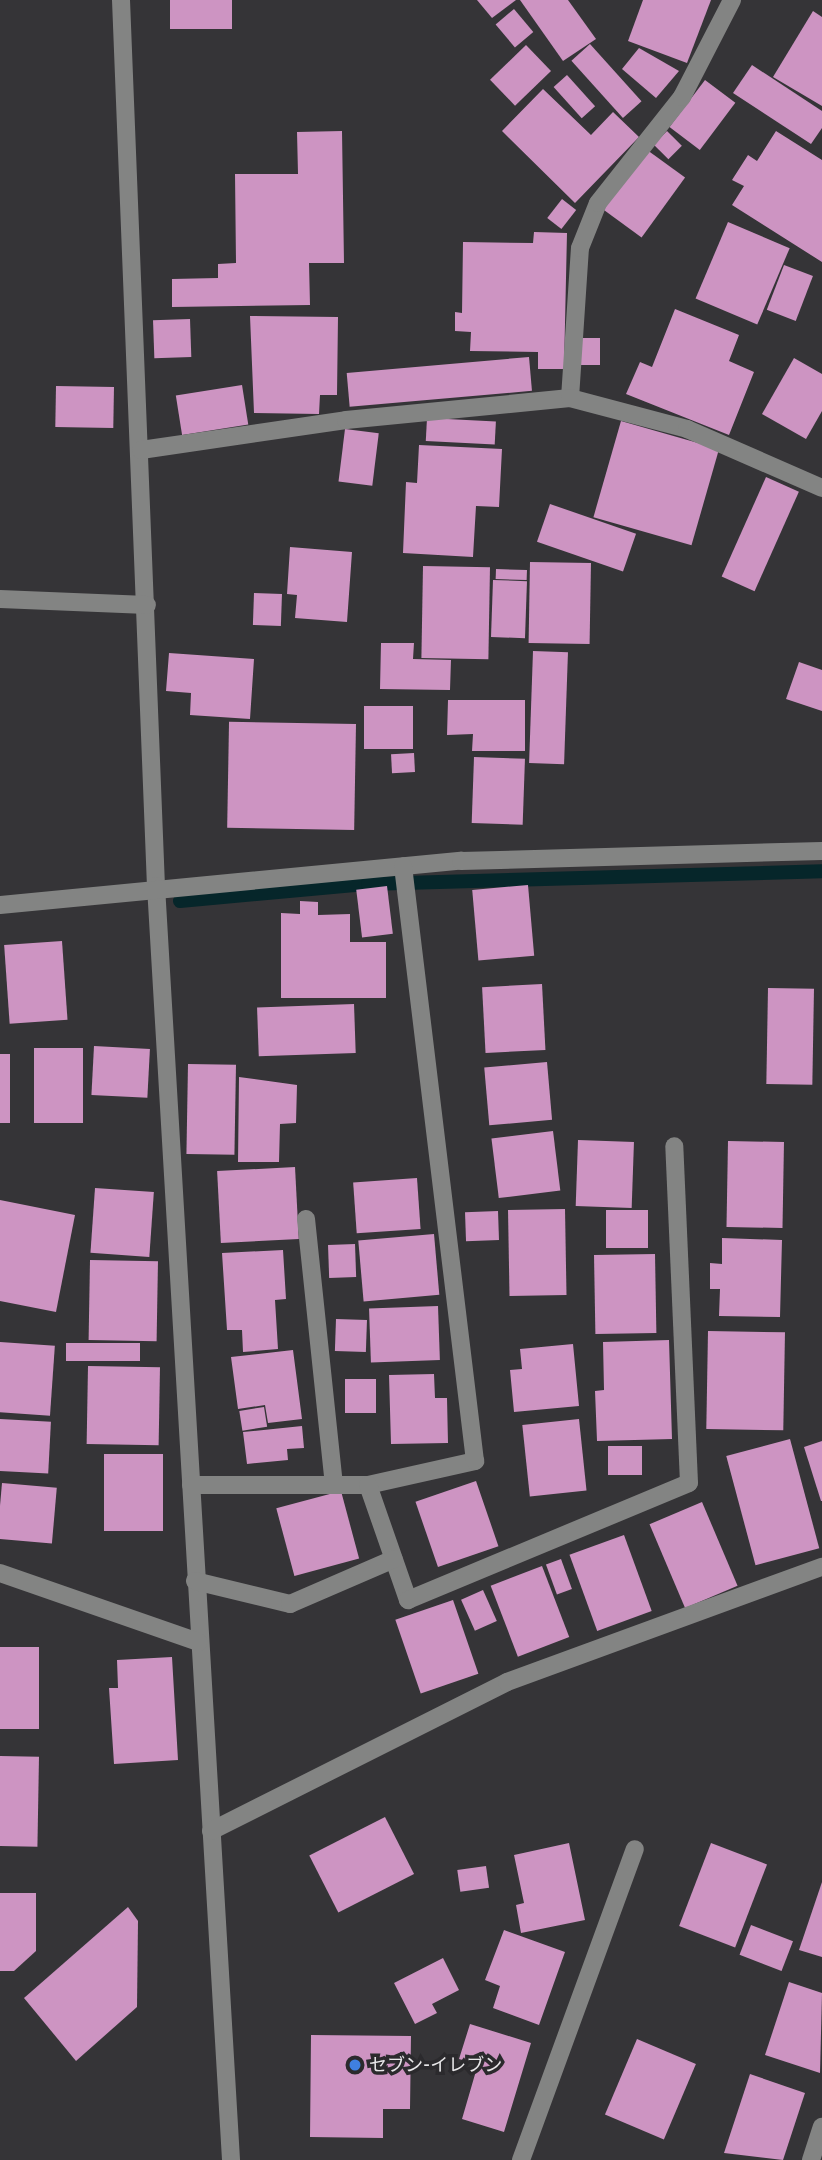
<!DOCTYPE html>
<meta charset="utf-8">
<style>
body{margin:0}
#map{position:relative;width:822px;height:2160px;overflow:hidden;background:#353437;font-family:"IBM Plex Sans","Noto Sans JP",sans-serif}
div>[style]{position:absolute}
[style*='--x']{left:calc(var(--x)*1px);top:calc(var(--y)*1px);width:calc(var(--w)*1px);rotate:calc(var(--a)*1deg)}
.stream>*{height:14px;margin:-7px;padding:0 7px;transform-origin:7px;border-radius:7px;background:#06262a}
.building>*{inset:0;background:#cd94c2;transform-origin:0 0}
.minor>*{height:18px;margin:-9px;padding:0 9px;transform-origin:9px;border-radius:9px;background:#838483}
.dots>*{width:19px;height:19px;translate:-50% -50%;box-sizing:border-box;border:4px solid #2b2a2d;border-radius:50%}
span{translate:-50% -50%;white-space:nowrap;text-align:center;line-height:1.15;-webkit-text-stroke:7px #2b2a2d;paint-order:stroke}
.poi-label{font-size:18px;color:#e8e7e9}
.left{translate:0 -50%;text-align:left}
</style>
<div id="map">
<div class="stream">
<div style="--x:180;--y:901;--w:189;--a:-5.2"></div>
<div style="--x:368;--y:884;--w:454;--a:-1.6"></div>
</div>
<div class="building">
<div style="left:170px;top:0;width:62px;height:29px"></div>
<div style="clip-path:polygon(477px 0,516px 0,492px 18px)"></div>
<div style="clip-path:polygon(520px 0,568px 0,596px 39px,563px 61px)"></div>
<div style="clip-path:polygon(643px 0,711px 0,687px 63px,628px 41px)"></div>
<div style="left:514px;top:9px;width:30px;height:24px;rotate:50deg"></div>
<div style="clip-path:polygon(813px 11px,822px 17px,822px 106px,773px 77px)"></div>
<div style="left:590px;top:44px;width:77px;height:25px;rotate:48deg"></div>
<div style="left:526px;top:45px;width:36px;height:50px;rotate:46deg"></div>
<div style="clip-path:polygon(639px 48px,679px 71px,656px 98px,622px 69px)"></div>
<div style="clip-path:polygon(752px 65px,822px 111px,822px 128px,811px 144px,733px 93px)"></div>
<div style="left:567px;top:75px;width:42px;height:18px;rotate:48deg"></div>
<div style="left:705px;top:80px;width:38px;height:59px;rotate:37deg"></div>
<div style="clip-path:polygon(543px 89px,591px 135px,613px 112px,639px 137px,575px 203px,502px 131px)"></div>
<div style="clip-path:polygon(342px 131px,344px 263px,309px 263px,310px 305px,172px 307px,172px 279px,218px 278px,218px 264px,236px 263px,235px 174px,298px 174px,297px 132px)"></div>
<div style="left:667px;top:131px;width:21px;height:19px;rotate:45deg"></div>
<div style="clip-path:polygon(776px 131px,822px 160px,822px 262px,732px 205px,744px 186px,732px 180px,748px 155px,757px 161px)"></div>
<div style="left:643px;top:147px;width:52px;height:74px;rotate:36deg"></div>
<div style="left:562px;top:199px;width:18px;height:24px;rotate:38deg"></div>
<div style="left:728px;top:222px;width:67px;height:83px;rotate:23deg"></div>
<div style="clip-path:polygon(534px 232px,567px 233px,564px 369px,538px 369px,538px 352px,470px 351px,471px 332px,455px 331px,455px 312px,462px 313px,463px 242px,533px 243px)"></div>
<div style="left:784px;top:265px;width:31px;height:48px;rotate:21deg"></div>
<div style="clip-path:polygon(675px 309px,739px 335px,729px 361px,754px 372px,729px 435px,626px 394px,640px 362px,652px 367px)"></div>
<div style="clip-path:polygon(250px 316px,338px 317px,337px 395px,320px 395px,319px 414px,254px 413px)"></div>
<div style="left:190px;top:319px;width:38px;height:37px;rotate:88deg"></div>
<div style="left:577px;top:338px;width:23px;height:27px"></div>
<div style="left:529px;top:357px;width:34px;height:183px;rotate:85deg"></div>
<div style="clip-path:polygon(794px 358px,822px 374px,822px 411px,806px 439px,762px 414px)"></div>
<div style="left:242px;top:385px;width:40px;height:67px;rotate:81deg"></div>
<div style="left:56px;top:386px;width:58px;height:41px;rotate:1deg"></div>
<div style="left:427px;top:418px;width:69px;height:23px;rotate:3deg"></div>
<div style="left:621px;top:421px;width:102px;height:100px;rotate:16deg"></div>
<div style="left:345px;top:429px;width:34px;height:53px;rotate:7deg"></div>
<div style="clip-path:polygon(419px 445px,502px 449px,499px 507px,476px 506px,473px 557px,403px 553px,406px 482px,417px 483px)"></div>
<div style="left:766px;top:477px;width:36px;height:109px;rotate:24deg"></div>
<div style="left:550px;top:504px;width:91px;height:40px;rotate:19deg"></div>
<div style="clip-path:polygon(290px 547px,352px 552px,347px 622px,295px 618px,297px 595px,287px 594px)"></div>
<div style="left:530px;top:562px;width:61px;height:81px;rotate:1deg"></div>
<div style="left:423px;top:566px;width:67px;height:92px;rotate:1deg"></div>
<div style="left:496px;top:569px;width:31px;height:10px;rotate:2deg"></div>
<div style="left:493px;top:580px;width:34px;height:57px;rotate:2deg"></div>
<div style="left:254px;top:593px;width:28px;height:32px;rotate:2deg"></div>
<div style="clip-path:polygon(381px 643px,414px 643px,413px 659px,451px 660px,450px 690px,380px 689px)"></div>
<div style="left:533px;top:651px;width:35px;height:112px;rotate:2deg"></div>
<div style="clip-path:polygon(169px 653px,254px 659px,250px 719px,190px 715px,191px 693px,166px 691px)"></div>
<div style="clip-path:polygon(799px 662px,822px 670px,822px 711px,786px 699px)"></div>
<div style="clip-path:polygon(448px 700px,525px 700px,525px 751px,472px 751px,473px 734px,447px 735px)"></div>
<div style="left:364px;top:706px;width:49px;height:43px"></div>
<div style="left:356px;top:724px;width:106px;height:127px;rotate:91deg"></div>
<div style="left:414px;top:753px;width:19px;height:23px;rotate:87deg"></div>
<div style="left:474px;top:757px;width:51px;height:66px;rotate:2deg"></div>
<div style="left:528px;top:885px;width:71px;height:56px;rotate:85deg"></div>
<div style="left:387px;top:886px;width:48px;height:31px;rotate:83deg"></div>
<div style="clip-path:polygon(300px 901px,318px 902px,318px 915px,350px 914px,350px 942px,386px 942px,386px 998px,281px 998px,281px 913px,300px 914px)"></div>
<div style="left:62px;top:941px;width:79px;height:58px;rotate:86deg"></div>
<div style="left:542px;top:984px;width:66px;height:60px;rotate:87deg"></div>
<div style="left:768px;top:988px;width:46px;height:96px;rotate:1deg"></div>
<div style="left:354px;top:1004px;width:49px;height:97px;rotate:88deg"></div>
<div style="left:94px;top:1046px;width:56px;height:49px;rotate:3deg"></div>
<div style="left:34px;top:1048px;width:49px;height:75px"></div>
<div style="left:0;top:1054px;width:10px;height:69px"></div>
<div style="left:547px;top:1062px;width:58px;height:63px;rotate:85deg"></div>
<div style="left:188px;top:1064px;width:48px;height:90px;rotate:1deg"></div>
<div style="clip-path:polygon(239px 1077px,297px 1085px,296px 1123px,280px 1124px,279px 1162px,238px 1162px)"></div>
<div style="left:553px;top:1131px;width:60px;height:62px;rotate:83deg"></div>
<div style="left:578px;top:1140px;width:56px;height:66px;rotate:2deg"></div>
<div style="left:728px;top:1141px;width:56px;height:86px;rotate:1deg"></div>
<div style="left:295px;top:1167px;width:72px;height:78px;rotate:87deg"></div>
<div style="left:417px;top:1178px;width:51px;height:64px;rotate:86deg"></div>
<div style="left:95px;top:1188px;width:59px;height:65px;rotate:4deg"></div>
<div style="clip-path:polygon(0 1200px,75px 1215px,56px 1312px,0 1301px)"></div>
<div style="left:565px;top:1209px;width:86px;height:57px;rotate:89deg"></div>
<div style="left:606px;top:1210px;width:42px;height:38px"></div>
<div style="left:498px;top:1211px;width:29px;height:33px;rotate:88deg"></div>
<div style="left:434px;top:1234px;width:61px;height:76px;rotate:85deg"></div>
<div style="clip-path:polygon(722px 1238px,782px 1240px,780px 1317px,719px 1316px,720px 1289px,710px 1289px,710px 1263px,722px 1264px)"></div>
<div style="left:355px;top:1244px;width:33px;height:27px;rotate:88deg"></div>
<div style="clip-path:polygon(283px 1250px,286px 1299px,275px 1300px,278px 1349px,243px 1352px,242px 1330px,227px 1330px,222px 1253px)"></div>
<div style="left:655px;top:1254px;width:79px;height:61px;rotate:89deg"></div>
<div style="left:90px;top:1260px;width:68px;height:80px;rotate:1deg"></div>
<div style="left:438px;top:1306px;width:54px;height:69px;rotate:88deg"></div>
<div style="left:336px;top:1319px;width:31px;height:32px;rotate:2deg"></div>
<div style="left:708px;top:1331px;width:77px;height:98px;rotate:1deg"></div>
<div style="clip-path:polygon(669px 1340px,672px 1439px,597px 1441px,595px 1391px,604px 1390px,603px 1342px)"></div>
<div style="left:0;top:1342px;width:55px;height:70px;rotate:4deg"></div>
<div style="left:140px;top:1343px;width:18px;height:74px;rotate:90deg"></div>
<div style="clip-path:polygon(573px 1344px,579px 1406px,514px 1412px,510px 1370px,522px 1369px,520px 1349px)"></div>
<div style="clip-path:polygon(293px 1350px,302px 1419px,268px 1423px,265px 1405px,238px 1409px,231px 1357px)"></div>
<div style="left:88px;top:1366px;width:72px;height:78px;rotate:1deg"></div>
<div style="clip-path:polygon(434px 1374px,435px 1398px,447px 1398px,448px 1443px,391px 1444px,389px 1375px)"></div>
<div style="left:345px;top:1379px;width:31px;height:34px"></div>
<div style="left:264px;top:1407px;width:20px;height:25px;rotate:81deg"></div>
<div style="left:0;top:1419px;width:51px;height:52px;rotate:3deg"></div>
<div style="left:579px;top:1419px;width:72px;height:57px;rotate:84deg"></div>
<div style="clip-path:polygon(302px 1426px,304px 1448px,287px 1449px,288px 1460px,247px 1464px,243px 1432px)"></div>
<div style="left:790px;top:1439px;width:113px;height:66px;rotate:75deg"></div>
<div style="clip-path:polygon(822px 1441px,822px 1501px,821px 1501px,804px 1447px)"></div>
<div style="left:608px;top:1446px;width:34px;height:29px"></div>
<div style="left:104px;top:1454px;width:59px;height:77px"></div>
<div style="left:476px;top:1481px;width:69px;height:64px;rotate:71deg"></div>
<div style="left:2px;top:1483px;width:55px;height:56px;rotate:5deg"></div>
<div style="left:341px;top:1491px;width:70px;height:67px;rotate:75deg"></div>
<div style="left:702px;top:1502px;width:91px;height:57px;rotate:67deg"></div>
<div style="left:624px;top:1535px;width:81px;height:58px;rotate:70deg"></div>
<div style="left:561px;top:1559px;width:32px;height:16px;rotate:70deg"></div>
<div style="left:542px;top:1566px;width:76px;height:55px;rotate:69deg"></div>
<div style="left:483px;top:1590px;width:34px;height:24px;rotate:66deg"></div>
<div style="left:453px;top:1600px;width:78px;height:61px;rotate:71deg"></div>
<div style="left:0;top:1647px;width:39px;height:82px"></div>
<div style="clip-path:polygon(172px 1657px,178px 1760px,114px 1764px,109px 1688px,118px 1688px,117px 1660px)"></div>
<div style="left:0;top:1756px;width:39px;height:90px;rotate:1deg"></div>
<div style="left:385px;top:1817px;width:64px;height:85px;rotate:63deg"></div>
<div style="clip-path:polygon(569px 1843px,585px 1920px,521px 1933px,516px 1905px,524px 1903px,514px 1855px)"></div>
<div style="left:711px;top:1843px;width:60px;height:89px;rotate:21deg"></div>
<div style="left:486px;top:1866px;width:22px;height:29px;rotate:82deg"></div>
<div style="clip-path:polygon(822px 1882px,822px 1957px,799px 1950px)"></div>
<div style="clip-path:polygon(0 1893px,36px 1893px,36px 1951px,14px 1971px,0 1971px)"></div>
<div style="clip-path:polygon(128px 1907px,138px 1921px,137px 2007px,76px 2061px,24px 1998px)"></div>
<div style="left:751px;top:1925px;width:45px;height:32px;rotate:21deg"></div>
<div style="clip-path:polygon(504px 1930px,565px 1952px,539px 2025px,493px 2008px,500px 1986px,485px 1980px)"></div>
<div style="clip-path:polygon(443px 1958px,459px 1990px,432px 2004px,437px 2013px,415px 2024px,394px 1983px)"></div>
<div style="clip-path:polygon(789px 1982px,822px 1993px,820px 2073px,765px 2055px)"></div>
<div style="clip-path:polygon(470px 2024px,531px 2043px,504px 2132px,462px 2119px,478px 2064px,459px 2059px)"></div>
<div style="clip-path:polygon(311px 2035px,411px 2036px,410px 2109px,383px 2109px,383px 2138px,310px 2137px)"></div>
<div style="left:637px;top:2039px;width:64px;height:82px;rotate:23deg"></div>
<div style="clip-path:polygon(750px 2074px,805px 2093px,783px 2160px,724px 2153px)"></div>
</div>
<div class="minor">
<div style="--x:121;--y:0;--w:887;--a:87.74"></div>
<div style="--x:156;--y:886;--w:1276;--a:86.63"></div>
<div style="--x:570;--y:398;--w:150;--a:-86.2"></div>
<div style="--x:580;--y:248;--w:48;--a:-68.2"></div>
<div style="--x:598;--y:203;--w:135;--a:-51.6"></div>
<div style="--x:682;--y:97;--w:109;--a:-62.7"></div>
<div style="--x:141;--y:450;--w:207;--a:-8.3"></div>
<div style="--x:346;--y:420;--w:225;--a:-5.6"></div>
<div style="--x:570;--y:398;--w:121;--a:14.8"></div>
<div style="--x:687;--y:429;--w:147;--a:23.6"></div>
<div style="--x:0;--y:599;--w:147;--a:2.3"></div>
<div style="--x:0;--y:905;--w:463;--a:-5.5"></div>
<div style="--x:461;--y:861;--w:361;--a:-1.6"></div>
<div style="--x:306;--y:1219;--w:267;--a:84"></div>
<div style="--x:191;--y:1485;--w:177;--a:0"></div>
<div style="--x:368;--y:1485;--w:110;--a:-12.6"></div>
<div style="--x:475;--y:1461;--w:599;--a:-96.9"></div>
<div style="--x:368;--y:1485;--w:122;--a:70.8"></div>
<div style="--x:408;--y:1600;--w:304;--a:-22.6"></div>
<div style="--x:689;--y:1483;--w:337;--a:-92.5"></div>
<div style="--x:0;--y:1573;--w:210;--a:19.2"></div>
<div style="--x:195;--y:1581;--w:98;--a:13.6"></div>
<div style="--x:290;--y:1604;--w:113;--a:-23.4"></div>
<div style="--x:211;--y:1831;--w:331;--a:-26.7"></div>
<div style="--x:507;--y:1682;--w:335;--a:-20.1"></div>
<div style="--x:521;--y:2160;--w:331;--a:-69.9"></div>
<div style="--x:811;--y:2160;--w:35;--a:-72"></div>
</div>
<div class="dots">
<div style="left:355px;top:2065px;background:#3f7fe0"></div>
</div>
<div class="poi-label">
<span class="left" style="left:369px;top:2065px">セブン-イレブン</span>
</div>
</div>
